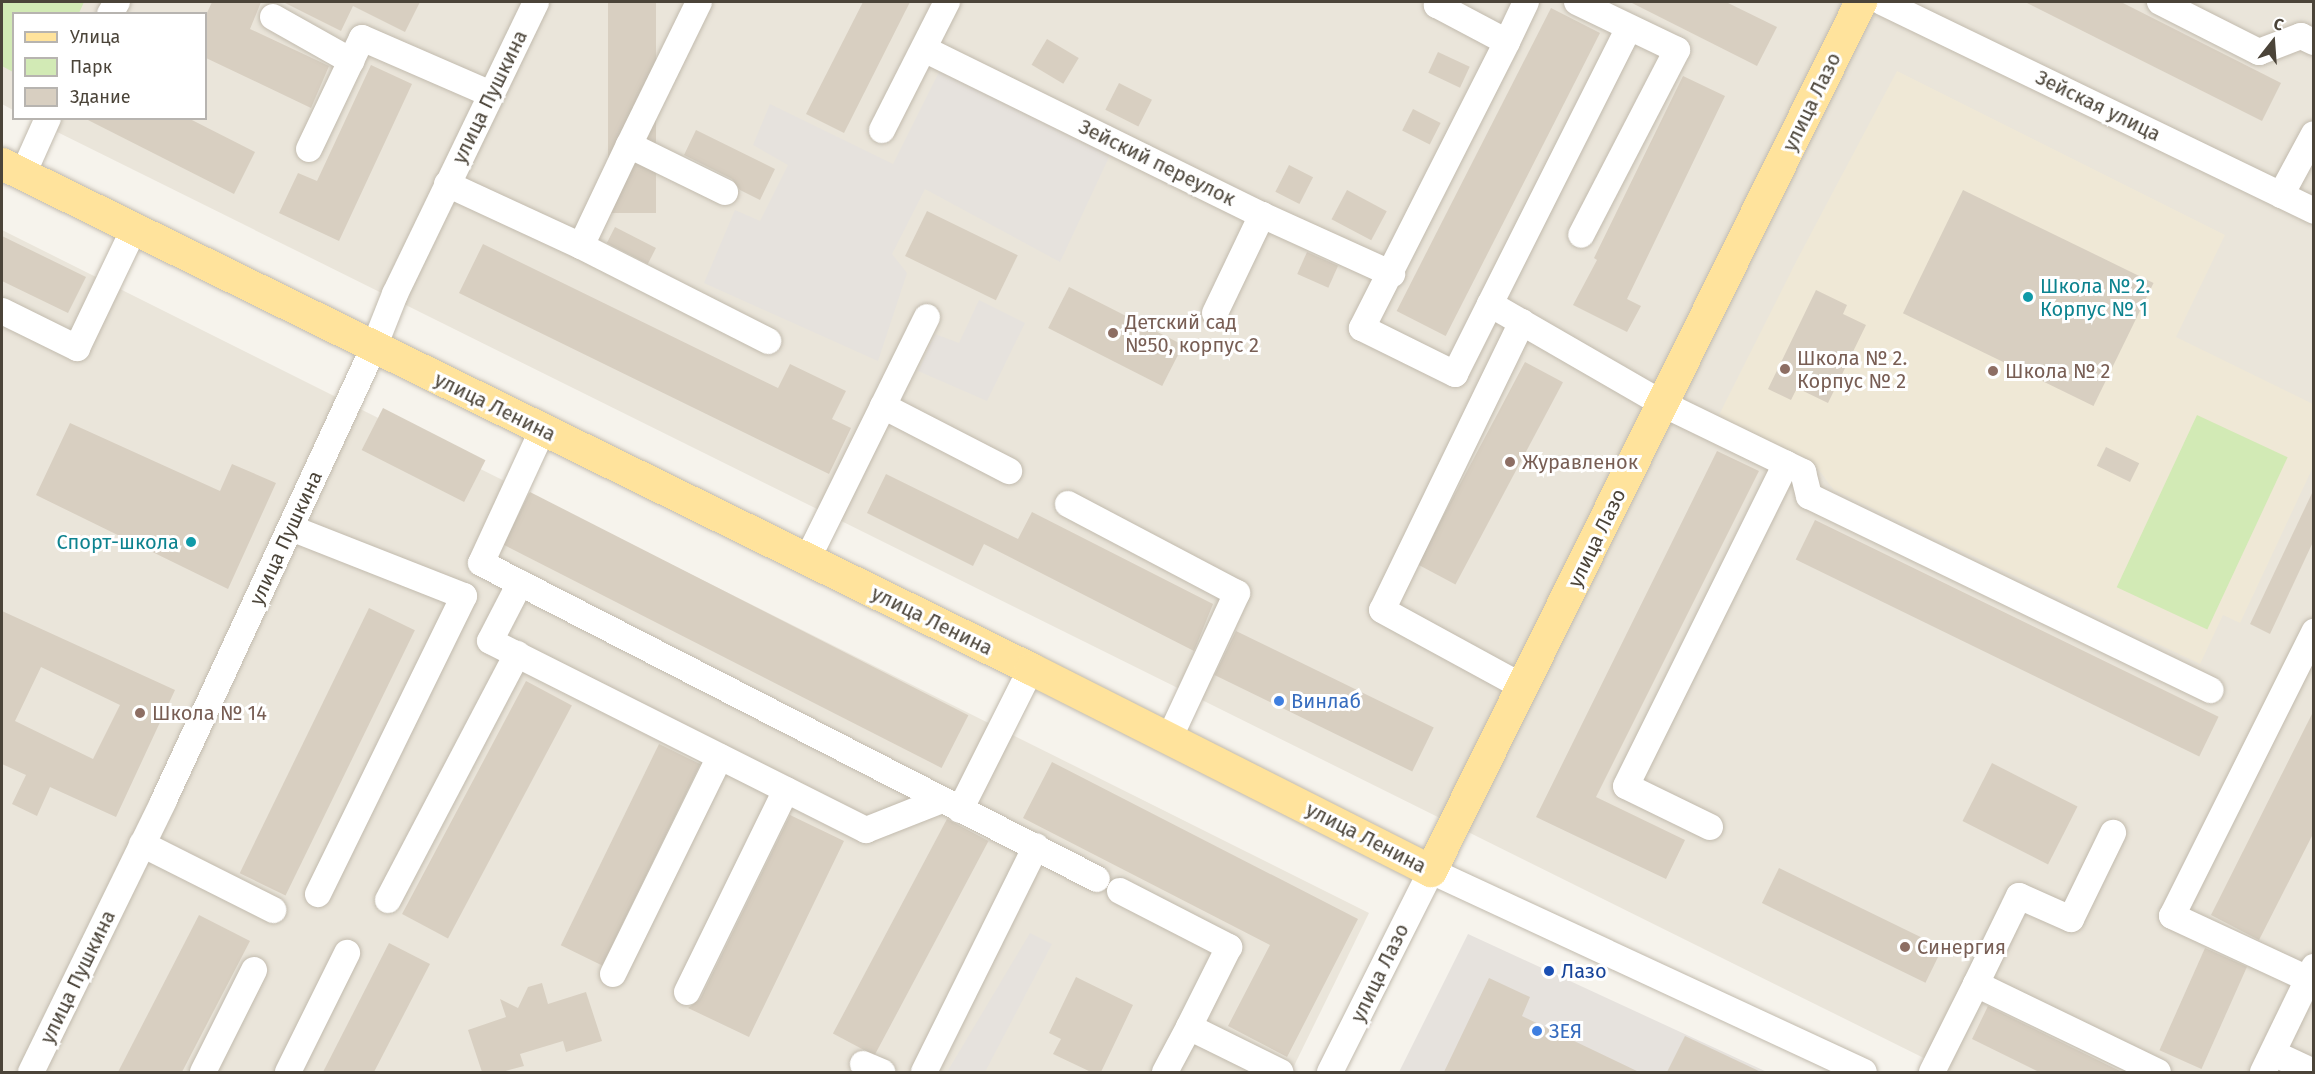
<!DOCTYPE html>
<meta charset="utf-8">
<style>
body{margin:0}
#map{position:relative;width:2315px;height:1074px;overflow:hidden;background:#f6f3ec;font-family:"Fira Sans",sans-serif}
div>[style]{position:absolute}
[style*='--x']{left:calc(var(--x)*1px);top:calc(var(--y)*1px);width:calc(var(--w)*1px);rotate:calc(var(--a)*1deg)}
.residential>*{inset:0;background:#eae5da}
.industrial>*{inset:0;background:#e6e2dd}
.education>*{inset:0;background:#efe8d6}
.green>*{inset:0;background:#d2eab5;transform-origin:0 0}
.building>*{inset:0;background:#d8cfc1;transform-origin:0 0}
.roads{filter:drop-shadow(0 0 2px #c2bbae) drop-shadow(0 0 2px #c2bbae)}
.minor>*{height:26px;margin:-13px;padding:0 13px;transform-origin:13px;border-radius:13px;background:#fff}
.major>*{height:32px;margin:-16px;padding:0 16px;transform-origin:16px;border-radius:16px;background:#ffe39c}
.dots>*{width:16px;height:16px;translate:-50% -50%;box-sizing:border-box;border:3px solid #fff;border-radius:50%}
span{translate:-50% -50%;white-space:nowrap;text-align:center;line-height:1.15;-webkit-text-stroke:6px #fff;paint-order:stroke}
.street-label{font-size:20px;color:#4b4439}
.culture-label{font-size:20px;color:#0d838f}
.left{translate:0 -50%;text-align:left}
.right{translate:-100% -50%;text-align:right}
.education-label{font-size:20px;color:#785e54}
.shop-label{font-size:20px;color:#366cbe}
.transit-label{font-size:20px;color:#164399}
.frame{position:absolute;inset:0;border:3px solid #4b4439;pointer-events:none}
.legend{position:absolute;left:12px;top:12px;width:195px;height:108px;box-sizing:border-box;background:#fff;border:2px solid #b7b4b0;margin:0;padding:8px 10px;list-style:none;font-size:18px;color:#4b4439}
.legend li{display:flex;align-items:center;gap:12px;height:30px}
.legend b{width:30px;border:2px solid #b7b4b0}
.north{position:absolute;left:2243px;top:12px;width:60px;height:60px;-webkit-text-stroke:4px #fff;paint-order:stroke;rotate:17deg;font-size:16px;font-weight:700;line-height:24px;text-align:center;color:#4b4439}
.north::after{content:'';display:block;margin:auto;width:21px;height:27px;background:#4b4439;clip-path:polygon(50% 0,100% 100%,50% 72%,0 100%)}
</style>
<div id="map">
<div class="residential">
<div style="clip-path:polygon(2px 2px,2313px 2px,2313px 1072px,1952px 1072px,31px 119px,206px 118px,206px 14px,14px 14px,13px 110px,2px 104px)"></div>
<div style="clip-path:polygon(2px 230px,1369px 913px,1291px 1072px,2px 1072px)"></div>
</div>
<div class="industrial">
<div style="clip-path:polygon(942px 66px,1110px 155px,1060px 262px,925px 189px,892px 254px,907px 273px,878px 361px,704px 283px,735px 210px,760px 221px,788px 165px,753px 145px,770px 104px,893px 164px)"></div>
<div style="clip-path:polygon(979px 300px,1025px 323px,987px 401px,918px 371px,935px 334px,959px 343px)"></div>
<div style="clip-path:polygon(1030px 933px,1052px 944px,985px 1072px,947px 1072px)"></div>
<div style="clip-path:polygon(1468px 934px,1767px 1072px,1399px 1072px)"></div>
</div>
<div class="education">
<div style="clip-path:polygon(1897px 71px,2225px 235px,2176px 337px,2313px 404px,2313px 467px,2240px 623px,2223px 615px,2200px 664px,1834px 490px,1815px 465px,1718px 417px,1797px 260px)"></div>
</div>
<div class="green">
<div style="clip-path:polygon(2px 2px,84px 2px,79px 13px,14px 14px,13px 72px,2px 66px)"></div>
<div style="left:2197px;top:415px;width:100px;height:190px;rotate:25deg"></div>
</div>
<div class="building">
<div style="clip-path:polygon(212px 2px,261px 2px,250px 29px,329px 66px,311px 108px,206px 58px,206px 15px)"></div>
<div style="clip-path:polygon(283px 2px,420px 2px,405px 32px,353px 6px,341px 31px)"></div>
<div style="left:608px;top:2px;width:48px;height:211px"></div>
<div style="clip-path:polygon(863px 2px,910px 2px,844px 133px,806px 114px)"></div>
<div style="clip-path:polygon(1630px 2px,1726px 2px,1777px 27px,1757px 66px)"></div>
<div style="clip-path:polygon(2025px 2px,2121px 2px,2281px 83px,2262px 121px)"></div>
<div style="left:1551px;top:8px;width:55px;height:340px;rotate:27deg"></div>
<div style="left:1047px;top:39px;width:37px;height:30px;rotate:31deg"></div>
<div style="left:1438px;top:52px;width:35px;height:23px;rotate:25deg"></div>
<div style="clip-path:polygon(371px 65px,412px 84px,339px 241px,279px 213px,298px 173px,317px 181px)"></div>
<div style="clip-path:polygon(1683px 76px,1725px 96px,1627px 299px,1641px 306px,1627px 332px,1573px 305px,1597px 260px,1594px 258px)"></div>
<div style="left:1119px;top:83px;width:37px;height:30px;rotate:27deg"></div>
<div style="left:1413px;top:109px;width:31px;height:24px;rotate:27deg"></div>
<div style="clip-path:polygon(84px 118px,188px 118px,255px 152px,234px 194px)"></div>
<div style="clip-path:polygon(696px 130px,775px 169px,760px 200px,740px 190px,732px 179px,684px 155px)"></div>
<div style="left:1289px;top:165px;width:27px;height:30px;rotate:27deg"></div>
<div style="left:1347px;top:190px;width:45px;height:33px;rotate:28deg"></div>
<div style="left:1963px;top:190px;width:212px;height:137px;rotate:26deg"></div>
<div style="left:927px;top:211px;width:101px;height:50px;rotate:26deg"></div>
<div style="left:615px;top:227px;width:46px;height:18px;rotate:27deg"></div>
<div style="clip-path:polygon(2px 236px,86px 277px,68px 313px,2px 281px)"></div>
<div style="clip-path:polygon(483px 244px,778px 388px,790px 364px,846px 391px,832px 419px,851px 428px,829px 474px,459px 293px)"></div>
<div style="left:1307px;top:252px;width:34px;height:24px;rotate:24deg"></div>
<div style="left:1069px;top:287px;width:128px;height:46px;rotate:27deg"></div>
<div style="clip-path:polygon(1816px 290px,1847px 305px,1843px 314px,1866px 325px,1828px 403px,1797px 388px,1791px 400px,1768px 389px)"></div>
<div style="left:1525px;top:362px;width:43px;height:229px;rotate:28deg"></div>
<div style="left:383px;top:408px;width:115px;height:47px;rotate:27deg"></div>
<div style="clip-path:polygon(70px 423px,220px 491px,232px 464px,276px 483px,228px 589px,36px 495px)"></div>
<div style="left:2106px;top:447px;width:37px;height:21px;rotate:26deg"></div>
<div style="clip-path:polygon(1717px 451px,1759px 471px,1596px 797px,1685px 840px,1666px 879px,1536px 817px)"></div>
<div style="clip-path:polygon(886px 474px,1018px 539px,1032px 512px,1213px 604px,1194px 651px,984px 544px,973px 566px,867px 513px)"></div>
<div style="clip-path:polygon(2313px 491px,2313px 542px,2270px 634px,2250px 624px)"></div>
<div style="left:530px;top:492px;width:492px;height:59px;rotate:27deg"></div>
<div style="left:1815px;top:520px;width:449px;height:44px;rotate:26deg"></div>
<div style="left:369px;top:608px;width:51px;height:295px;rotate:26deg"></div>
<div style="clip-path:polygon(evenodd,2px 611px,175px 690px,116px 817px,50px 787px,37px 816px,12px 804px,26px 775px,2px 764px,2px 611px,41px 667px,120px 705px,93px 759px,15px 721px,41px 667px)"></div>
<div style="left:1236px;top:631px;width:220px;height:49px;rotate:26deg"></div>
<div style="left:526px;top:681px;width:52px;height:264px;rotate:28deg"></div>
<div style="clip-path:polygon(2313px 712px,2313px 834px,2259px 940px,2211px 915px)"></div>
<div style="left:659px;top:744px;width:46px;height:224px;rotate:26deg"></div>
<div style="clip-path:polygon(1052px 762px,1358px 919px,1287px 1057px,1228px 1026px,1270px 945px,1023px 818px)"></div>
<div style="left:1992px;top:763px;width:96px;height:65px;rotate:27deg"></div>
<div style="clip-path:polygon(790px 815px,844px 841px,749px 1037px,688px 1008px,700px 999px)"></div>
<div style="left:947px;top:819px;width:47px;height:243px;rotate:28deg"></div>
<div style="left:1779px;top:868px;width:182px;height:39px;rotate:26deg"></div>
<div style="clip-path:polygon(199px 915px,250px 941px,182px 1072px,118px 1072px)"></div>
<div style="clip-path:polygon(389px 943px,430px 964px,374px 1072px,323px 1072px)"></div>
<div style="left:2205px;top:948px;width:46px;height:112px;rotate:24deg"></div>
<div style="clip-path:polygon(1076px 977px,1133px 1005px,1101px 1072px,1091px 1072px,1053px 1054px,1061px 1039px,1049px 1033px)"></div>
<div style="clip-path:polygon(1489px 978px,1530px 997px,1522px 1016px,1639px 1072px,1444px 1072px)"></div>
<div style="clip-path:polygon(542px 983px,548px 1004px,586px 992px,602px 1041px,566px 1052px,563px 1041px,520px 1054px,524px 1066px,502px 1072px,482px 1072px,468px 1030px,506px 1017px,500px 999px,518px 1008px,528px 987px)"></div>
<div style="clip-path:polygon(1988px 1006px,2008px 1016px,2122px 1072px,2039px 1072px,1972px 1039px)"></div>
<div style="clip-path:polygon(1685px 1036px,1761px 1072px,1667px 1072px)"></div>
</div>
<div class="roads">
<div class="minor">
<div style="--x:1439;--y:2;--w:4;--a:124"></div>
<div style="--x:1437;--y:5;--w:79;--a:27.9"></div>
<div style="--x:1507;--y:42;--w:44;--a:-64.6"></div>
<div style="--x:1577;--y:2;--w:111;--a:25.6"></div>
<div style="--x:1677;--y:50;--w:208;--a:117.4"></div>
<div style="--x:1882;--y:2;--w:480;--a:25.8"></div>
<div style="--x:2160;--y:2;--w:111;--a:26.8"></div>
<div style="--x:2259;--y:52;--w:45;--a:-20.9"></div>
<div style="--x:2301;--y:36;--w:14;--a:25"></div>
<div style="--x:110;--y:14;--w:14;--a:-60"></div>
<div style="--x:273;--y:17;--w:90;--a:29.4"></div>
<div style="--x:1507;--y:42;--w:321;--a:116.9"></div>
<div style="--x:1362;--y:328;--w:104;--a:26.3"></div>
<div style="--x:1455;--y:374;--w:78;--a:-63.4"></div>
<div style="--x:1490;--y:304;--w:200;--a:30"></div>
<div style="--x:1663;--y:404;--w:156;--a:25.9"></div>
<div style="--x:1803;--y:472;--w:25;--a:76"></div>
<div style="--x:1809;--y:496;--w:446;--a:25.8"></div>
<div style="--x:924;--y:49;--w:377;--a:26.2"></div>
<div style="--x:1262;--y:215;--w:143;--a:24.4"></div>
<div style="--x:882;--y:130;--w:144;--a:-63.1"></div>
<div style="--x:629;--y:145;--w:159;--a:-63.9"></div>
<div style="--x:309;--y:149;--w:123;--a:-64.5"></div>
<div style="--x:362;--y:38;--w:141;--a:23.5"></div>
<div style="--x:23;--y:174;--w:61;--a:-65.9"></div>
<div style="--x:447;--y:184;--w:148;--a:24.8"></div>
<div style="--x:581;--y:246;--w:112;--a:-64.6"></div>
<div style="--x:629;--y:145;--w:107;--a:26.1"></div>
<div style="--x:2281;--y:195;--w:69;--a:-61.6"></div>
<div style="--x:581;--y:246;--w:210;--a:26.9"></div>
<div style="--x:1490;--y:304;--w:309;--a:-63.3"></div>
<div style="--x:2;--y:311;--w:84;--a:26.3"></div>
<div style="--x:77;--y:348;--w:132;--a:-64.4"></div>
<div style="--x:1215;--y:313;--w:109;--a:-64.4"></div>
<div style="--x:1522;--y:322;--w:320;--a:115.9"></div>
<div style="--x:1382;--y:610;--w:161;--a:28.6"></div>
<div style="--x:883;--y:406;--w:99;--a:-63.7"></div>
<div style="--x:542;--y:431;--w:145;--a:114.8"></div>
<div style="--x:481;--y:563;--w:692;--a:27.16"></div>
<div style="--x:1068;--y:504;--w:191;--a:27.8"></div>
<div style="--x:1237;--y:593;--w:161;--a:115"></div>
<div style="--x:291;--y:528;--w:186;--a:21.5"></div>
<div style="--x:464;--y:596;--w:332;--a:116.1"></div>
<div style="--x:807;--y:560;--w:172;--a:-63.7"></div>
<div style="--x:883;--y:406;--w:142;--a:27.3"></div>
<div style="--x:520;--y:583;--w:65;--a:117.3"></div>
<div style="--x:490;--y:641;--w:421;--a:26.7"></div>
<div style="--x:866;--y:830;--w:82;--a:-21.5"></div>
<div style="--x:960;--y:810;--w:158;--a:-63.3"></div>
<div style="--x:1710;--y:827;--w:93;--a:-154"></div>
<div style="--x:1626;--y:786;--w:360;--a:-63.6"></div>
<div style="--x:142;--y:844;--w:147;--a:26.7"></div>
<div style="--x:1120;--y:891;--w:123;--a:27.2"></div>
<div style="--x:1229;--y:947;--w:89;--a:116.6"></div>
<div style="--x:388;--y:900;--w:278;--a:-62.3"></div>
<div style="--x:613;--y:974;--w:242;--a:-63.8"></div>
<div style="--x:2308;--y:979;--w:150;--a:-155.1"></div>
<div style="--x:2172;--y:916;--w:318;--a:-63.4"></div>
<div style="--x:1976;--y:984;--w:98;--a:-64"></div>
<div style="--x:2019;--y:896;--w:57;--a:23.9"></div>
<div style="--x:2071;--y:919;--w:96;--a:-64"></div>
<div style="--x:687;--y:992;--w:225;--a:-63.9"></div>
<div style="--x:2273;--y:1053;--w:45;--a:24.9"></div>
<div style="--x:863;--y:1064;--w:21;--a:23"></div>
<div style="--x:31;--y:1072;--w:301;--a:-63.9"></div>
<div style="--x:163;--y:802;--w:502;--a:-65.12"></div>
<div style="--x:374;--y:347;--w:57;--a:-68.4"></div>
<div style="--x:395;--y:294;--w:324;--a:-64.2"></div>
<div style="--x:203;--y:1072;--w:114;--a:-63.4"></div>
<div style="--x:288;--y:1072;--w:133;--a:-63.6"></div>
<div style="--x:924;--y:1072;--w:252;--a:-63.6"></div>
<div style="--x:1165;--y:1072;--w:51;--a:-61.9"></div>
<div style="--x:1189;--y:1027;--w:102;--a:26.3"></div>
<div style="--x:1330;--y:1072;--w:225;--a:-63.3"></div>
<div style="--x:1431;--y:871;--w:477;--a:24.9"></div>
<div style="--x:1932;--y:1072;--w:98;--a:-63.4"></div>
<div style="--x:1976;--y:984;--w:202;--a:25.8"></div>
<div style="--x:2263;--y:1072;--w:117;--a:-64.1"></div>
</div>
<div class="major">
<div style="--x:2;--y:164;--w:1146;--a:26.14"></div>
<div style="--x:1031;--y:669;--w:448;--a:26.8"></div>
<div style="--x:1431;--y:871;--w:970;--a:-63.67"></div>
</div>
</div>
<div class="dots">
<div style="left:2028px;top:297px;background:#0f9aa8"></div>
<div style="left:1113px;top:333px;background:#8d6e63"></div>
<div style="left:1785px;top:369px;background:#8d6e63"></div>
<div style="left:1993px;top:371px;background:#8d6e63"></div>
<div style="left:1510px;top:462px;background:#8d6e63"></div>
<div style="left:191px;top:542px;background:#0f9aa8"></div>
<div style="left:1279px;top:701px;background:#3f7fe0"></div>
<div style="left:140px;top:713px;background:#8d6e63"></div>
<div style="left:1905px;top:947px;background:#8d6e63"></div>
<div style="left:1549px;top:971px;background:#1a4fb4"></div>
<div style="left:1537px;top:1031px;background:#3f7fe0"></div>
</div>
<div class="street-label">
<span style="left:490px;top:97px;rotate:-64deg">улица Пушкина</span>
<span style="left:1812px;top:102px;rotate:-64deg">улица Лазо</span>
<span style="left:2098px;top:106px;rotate:26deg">Зейская улица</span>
<span style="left:1157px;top:163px;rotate:26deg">Зейский переулок</span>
<span style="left:495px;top:407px;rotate:26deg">улица Ленина</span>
<span style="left:286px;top:538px;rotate:-65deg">улица Пушкина</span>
<span style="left:1597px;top:538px;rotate:-64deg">улица Лазо</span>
<span style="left:932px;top:621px;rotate:26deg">улица Ленина</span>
<span style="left:1366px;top:838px;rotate:27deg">улица Ленина</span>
<span style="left:1380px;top:973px;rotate:-64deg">улица Лазо</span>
<span style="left:78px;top:977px;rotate:-64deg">улица Пушкина</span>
</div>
<div class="culture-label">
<span class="left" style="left:2040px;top:298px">Школа № 2.<br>Корпус № 1</span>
<span class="right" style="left:179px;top:542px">Спорт-школа</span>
</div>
<div class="education-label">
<span class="left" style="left:1125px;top:334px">Детский сад<br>№50, корпус 2</span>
<span class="left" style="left:1797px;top:370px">Школа № 2.<br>Корпус № 2</span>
<span class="left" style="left:2005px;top:371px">Школа № 2</span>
<span class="left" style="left:1522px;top:462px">Журавленок</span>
<span class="left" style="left:152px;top:713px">Школа № 14</span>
<span class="left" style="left:1917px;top:947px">Синергия</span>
</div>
<div class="shop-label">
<span class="left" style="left:1291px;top:701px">Винлаб</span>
<span class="left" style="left:1549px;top:1031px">ЗЕЯ</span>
</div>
<div class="transit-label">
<span class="left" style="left:1561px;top:971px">Лазо</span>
</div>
<div class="frame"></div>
<ul class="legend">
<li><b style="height:8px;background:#ffe39c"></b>Улица</li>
<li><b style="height:16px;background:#d2eab5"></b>Парк</li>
<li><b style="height:16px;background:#d8cfc1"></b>Здание</li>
</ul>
<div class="north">С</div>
</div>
